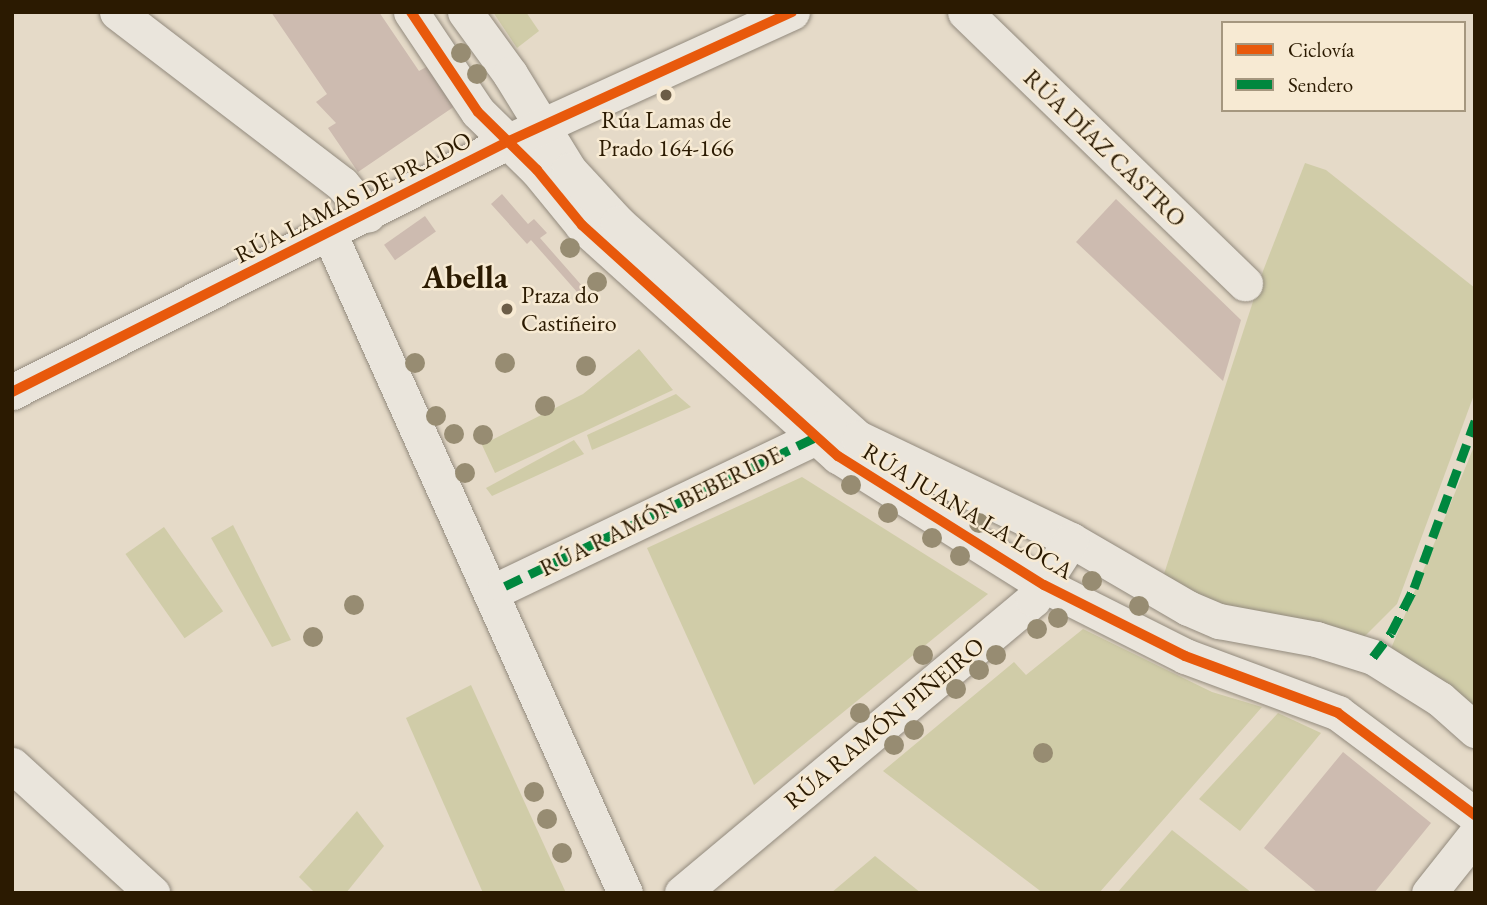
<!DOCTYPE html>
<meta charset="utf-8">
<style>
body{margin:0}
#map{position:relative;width:1487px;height:905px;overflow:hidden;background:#e5dac8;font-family:"EB Garamond",serif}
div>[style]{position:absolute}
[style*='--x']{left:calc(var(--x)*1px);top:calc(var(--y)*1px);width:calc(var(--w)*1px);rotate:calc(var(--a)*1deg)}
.green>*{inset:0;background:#d0cca8;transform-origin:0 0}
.building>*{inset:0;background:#cdbbb0;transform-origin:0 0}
.roads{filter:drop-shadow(0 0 2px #928a7d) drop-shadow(0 0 2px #928a7d)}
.minor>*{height:35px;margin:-17.5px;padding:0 17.5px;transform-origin:17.5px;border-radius:17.5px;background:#eae5dc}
.quiet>*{height:9px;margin-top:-4.5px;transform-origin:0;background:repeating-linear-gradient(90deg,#00873e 0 18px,transparent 0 27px)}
.cycleway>*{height:10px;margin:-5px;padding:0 5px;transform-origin:5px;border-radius:5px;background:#e8590c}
.trees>*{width:20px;height:20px;margin:-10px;border-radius:50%;background:#978c72}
.dots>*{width:19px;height:19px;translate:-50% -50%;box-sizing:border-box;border:4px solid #f7ead3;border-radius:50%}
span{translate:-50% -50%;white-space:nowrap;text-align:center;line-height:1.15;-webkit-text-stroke:5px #f7ead3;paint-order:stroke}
.poi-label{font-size:24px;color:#2b1a01}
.left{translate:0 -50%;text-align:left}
.street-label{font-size:24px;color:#2b1a01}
.district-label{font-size:32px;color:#2b1a01;font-weight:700}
.frame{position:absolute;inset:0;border:14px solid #2b1a01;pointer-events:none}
.legend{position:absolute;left:1221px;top:21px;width:245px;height:91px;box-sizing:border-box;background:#f7ead3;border:2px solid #a5977f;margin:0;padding:9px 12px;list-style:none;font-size:21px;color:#2b1a01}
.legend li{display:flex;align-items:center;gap:14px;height:35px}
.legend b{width:35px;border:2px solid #a5977f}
</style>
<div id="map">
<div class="green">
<div style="clip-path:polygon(493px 12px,526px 12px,539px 31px,517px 48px)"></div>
<div style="clip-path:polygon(1305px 163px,1326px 170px,1475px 288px,1475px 392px,1397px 604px,1364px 637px,1215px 608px,1162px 580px,1263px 271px)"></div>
<div style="clip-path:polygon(639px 349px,673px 390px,495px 473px,482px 445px,583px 394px)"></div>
<div style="clip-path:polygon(676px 394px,691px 407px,592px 450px,587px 435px)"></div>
<div style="clip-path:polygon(574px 440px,584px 454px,492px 496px,486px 488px)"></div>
<div style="clip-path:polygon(1475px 444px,1475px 720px,1388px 656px)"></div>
<div style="clip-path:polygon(802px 477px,988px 594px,754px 785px,647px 548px)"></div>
<div style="clip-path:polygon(233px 525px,291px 640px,272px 647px,211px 538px)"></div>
<div style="left:164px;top:527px;width:103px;height:47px;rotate:55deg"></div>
<div style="clip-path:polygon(1083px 629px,1212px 692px,1262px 707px,1099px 893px,1043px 893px,883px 771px,1014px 662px,1026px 675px)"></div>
<div style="clip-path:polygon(471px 685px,566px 893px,483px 893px,406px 718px)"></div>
<div style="clip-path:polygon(1278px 713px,1321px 733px,1240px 831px,1199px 799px)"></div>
<div style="clip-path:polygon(357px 811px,384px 846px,346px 893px,315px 893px,299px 877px)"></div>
<div style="clip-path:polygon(1172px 830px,1252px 893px,1117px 893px)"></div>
<div style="clip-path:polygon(875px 856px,921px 893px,831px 893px)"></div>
</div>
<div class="building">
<div style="clip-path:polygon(271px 12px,379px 12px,419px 71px,428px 66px,455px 106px,358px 172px,328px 128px,336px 123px,316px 102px,327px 94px)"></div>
<div style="clip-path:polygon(502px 194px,528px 224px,534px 219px,547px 233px,540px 238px,591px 296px,585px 301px,531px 240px,527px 244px,491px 204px)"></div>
<div style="clip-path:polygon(1116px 199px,1241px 320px,1223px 381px,1076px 242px)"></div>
<div style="left:425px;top:216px;width:19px;height:50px;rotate:55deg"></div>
<div style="clip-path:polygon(1343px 752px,1431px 823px,1374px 893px,1318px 893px,1264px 848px)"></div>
</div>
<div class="roads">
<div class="minor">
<div style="--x:117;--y:12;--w:283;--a:37.4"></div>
<div style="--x:342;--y:184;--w:40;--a:50"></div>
<div style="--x:411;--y:12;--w:120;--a:56.2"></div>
<div style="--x:478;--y:112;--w:83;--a:44.5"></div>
<div style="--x:537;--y:170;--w:71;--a:50.7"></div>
<div style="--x:582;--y:225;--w:345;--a:42.1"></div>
<div style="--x:838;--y:456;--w:243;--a:32.1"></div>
<div style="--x:1044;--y:585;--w:158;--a:26.7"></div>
<div style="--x:1185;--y:656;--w:163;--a:20.4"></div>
<div style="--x:1338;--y:713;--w:171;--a:36.7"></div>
<div style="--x:465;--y:12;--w:77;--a:54"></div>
<div style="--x:510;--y:74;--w:113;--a:58.4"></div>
<div style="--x:569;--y:170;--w:72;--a:47.2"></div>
<div style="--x:618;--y:223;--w:322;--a:41.9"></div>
<div style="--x:858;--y:438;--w:236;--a:25.6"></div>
<div style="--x:1071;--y:540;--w:135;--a:30.2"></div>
<div style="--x:1188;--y:608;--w:34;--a:23"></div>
<div style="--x:1219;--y:621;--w:99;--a:10.5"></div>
<div style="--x:1316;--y:639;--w:60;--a:17.5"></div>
<div style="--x:1373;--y:657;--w:79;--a:32.1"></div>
<div style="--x:1440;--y:699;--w:47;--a:41.5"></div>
<div style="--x:965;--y:12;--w:390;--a:44.1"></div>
<div style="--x:329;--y:233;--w:723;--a:65.84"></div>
<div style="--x:12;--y:392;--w:557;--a:-26.8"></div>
<div style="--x:509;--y:141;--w:311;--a:-24.5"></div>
<div style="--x:505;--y:586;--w:345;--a:-25.6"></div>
<div style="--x:816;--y:437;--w:19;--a:-47"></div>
<div style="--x:12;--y:765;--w:190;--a:42.4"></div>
<div style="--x:682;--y:893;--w:458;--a:-39.9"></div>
<div style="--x:1033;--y:599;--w:70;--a:-57.2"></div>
<div style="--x:1429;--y:893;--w:74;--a:-51.6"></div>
</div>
</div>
<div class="quiet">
<div style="--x:505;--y:586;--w:345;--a:-25.6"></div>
<div style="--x:1373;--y:657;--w:30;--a:-53"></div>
<div style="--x:1391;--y:633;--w:51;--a:-62.9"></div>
<div style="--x:1414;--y:588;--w:178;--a:-69.9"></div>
</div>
<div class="cycleway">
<div style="--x:411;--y:12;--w:120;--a:56.2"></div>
<div style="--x:478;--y:112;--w:83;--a:44.5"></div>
<div style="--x:537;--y:170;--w:71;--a:50.7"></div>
<div style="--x:582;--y:225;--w:345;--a:42.1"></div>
<div style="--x:838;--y:456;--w:243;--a:32.1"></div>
<div style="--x:1044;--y:585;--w:158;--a:26.7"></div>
<div style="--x:1185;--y:656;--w:163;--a:20.4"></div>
<div style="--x:1338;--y:713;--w:171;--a:36.7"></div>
<div style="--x:12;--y:392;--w:557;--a:-26.8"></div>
<div style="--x:509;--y:141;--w:311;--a:-24.5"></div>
</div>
<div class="trees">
<div style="left:461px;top:53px"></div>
<div style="left:477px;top:74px"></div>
<div style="left:570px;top:248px"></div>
<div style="left:597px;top:282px"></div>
<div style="left:415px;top:363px"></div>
<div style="left:505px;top:363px"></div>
<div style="left:586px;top:366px"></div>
<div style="left:545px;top:406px"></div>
<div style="left:436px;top:416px"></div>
<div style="left:454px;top:434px"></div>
<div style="left:483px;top:435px"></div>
<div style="left:465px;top:473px"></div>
<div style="left:851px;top:485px"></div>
<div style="left:888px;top:513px"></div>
<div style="left:979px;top:523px"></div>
<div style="left:932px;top:538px"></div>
<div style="left:960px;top:556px"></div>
<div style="left:1092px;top:581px"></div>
<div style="left:354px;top:605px"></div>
<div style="left:1139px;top:606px"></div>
<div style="left:1058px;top:618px"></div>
<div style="left:1037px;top:629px"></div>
<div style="left:313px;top:637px"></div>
<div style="left:923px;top:655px"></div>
<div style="left:996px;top:655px"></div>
<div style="left:979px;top:670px"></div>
<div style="left:956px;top:689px"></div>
<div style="left:860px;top:713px"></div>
<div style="left:914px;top:730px"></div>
<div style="left:894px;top:745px"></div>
<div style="left:1043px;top:753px"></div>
<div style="left:534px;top:792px"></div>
<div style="left:547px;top:819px"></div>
<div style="left:562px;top:853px"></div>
</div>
<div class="dots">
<div style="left:666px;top:95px;background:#6c5d47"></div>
<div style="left:507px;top:309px;background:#6c5d47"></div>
</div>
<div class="poi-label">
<span style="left:666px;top:134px">Rúa Lamas de<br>Prado 164-166</span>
<span class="left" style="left:521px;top:309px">Praza do<br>Castiñeiro</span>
</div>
<div class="street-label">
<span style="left:1105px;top:148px;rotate:44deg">RÚA DÍAZ CASTRO</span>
<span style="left:353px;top:197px;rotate:-27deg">RÚA LAMAS DE PRADO</span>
<span style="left:661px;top:511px;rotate:-26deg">RÚA RAMÓN BEBERIDE</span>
<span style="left:968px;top:511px;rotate:31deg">RÚA JUANA LA LOCA</span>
<span style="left:884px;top:723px;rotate:-40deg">RÚA RAMÓN PIÑEIRO</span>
</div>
<div class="district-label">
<span style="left:465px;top:277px">Abella</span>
</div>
<div class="frame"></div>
<ul class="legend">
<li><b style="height:9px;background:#e8590c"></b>Ciclovía</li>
<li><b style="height:9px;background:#00873e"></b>Sendero</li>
</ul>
</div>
